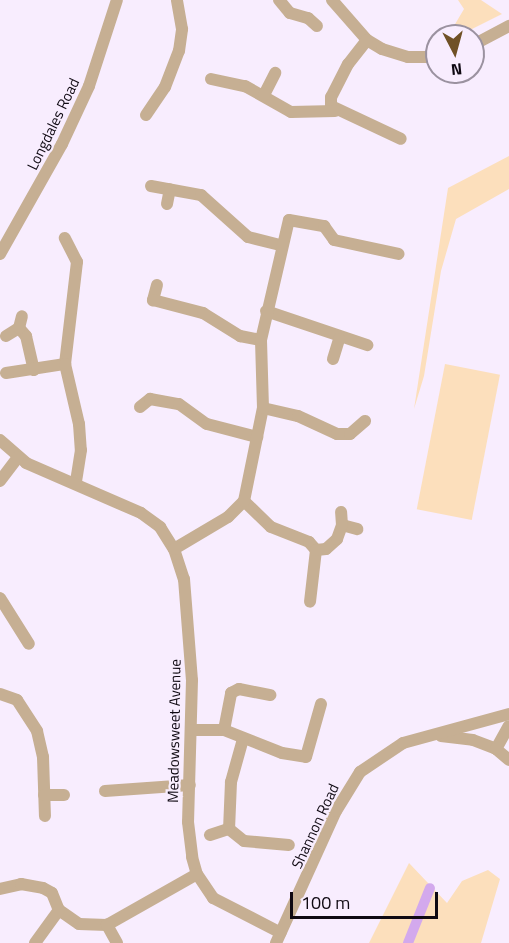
<!DOCTYPE html>
<style>
body{margin:0}
#map{position:relative;width:509px;height:943px;overflow:hidden;background:#f8edfe;font-family:"Titillium Web",sans-serif}
div>[style]{position:absolute}
[style*='--x']{left:calc(var(--x)*1px);top:calc(var(--y)*1px);width:calc(var(--w)*1px);rotate:calc(var(--a)*1deg)}
.green>*{inset:0;background:#fcdfbc;transform-origin:0 0}
.canal>*{height:10px;margin:-5px;padding:0 5px;transform-origin:5px;border-radius:5px;background:#d3a9ed}
.minor>*{height:12px;margin:-6px;padding:0 6px;transform-origin:6px;border-radius:6px;background:#c6af93}
span{translate:-50% -50%;white-space:nowrap;text-align:center;line-height:1.15;-webkit-text-stroke:4.5px #f8edfe;paint-order:stroke}
.street-label{font-size:15px;color:#0f0912}
.north{position:absolute;left:425px;top:24px;width:60px;height:60px;box-sizing:border-box;background:#f8edfe;border:2px solid #9b92a0;border-radius:50%;rotate:174deg;font-size:16px;font-weight:700;line-height:24px;text-align:center;color:#0f0912}
.north::after{content:'';display:block;margin:auto;width:21px;height:27px;background:#705126;clip-path:polygon(50% 0,100% 100%,50% 72%,0 100%)}
.scale{position:absolute;left:290px;top:892px;width:148px;height:27px;box-sizing:border-box;border:3px solid #0f0912;border-top:0;padding-left:8px;font-size:18px;line-height:21px;white-space:nowrap;color:#0f0912;-webkit-text-stroke:4px #f8edfe;paint-order:stroke}
</style>
<div id="map">
<div class="green">
<div style="clip-path:polygon(458px 0,481px 0,502px 14px,458px 36px,448px 36px,464px 9px)"></div>
<div style="clip-path:polygon(509px 156px,509px 189px,456px 219px,441px 271px,424px 376px,414px 409px,448px 188px)"></div>
<div style="left:445px;top:364px;width:56px;height:148px;rotate:11deg"></div>
<div style="clip-path:polygon(409px 863px,447px 903px,462px 881px,488px 870px,500px 879px,481px 943px,369px 943px)"></div>
</div>
<div class="canal">
<div style="--x:408;--y:943;--w:59;--a:-68.2"></div>
</div>
<div class="minor">
<div style="--x:279;--y:0;--w:17;--a:50"></div>
<div style="--x:290;--y:13;--w:19;--a:16"></div>
<div style="--x:308;--y:18;--w:12;--a:42"></div>
<div style="--x:332;--y:0;--w:53;--a:48.8"></div>
<div style="--x:367;--y:40;--w:17;--a:31"></div>
<div style="--x:382;--y:49;--w:27;--a:17"></div>
<div style="--x:408;--y:57;--w:29;--a:0"></div>
<div style="--x:367;--y:40;--w:31;--a:128"></div>
<div style="--x:348;--y:64;--w:37;--a:117"></div>
<div style="--x:331;--y:97;--w:9;--a:90"></div>
<div style="--x:331;--y:106;--w:77;--a:25.2"></div>
<div style="--x:473;--y:45;--w:41;--a:-27.8"></div>
<div style="--x:211;--y:79;--w:35;--a:12"></div>
<div style="--x:245;--y:86;--w:53;--a:29.5"></div>
<div style="--x:291;--y:112;--w:44;--a:-1.3"></div>
<div style="--x:264;--y:95;--w:25;--a:-63"></div>
<div style="--x:146;--y:115;--w:34;--a:-56"></div>
<div style="--x:165;--y:87;--w:39;--a:-69"></div>
<div style="--x:179;--y:51;--w:22;--a:-82"></div>
<div style="--x:182;--y:29;--w:29;--a:-100"></div>
<div style="--x:151;--y:186;--w:51;--a:10.2"></div>
<div style="--x:201;--y:195;--w:63;--a:41.8"></div>
<div style="--x:248;--y:237;--w:33;--a:14"></div>
<div style="--x:167;--y:204;--w:15;--a:-79"></div>
<div style="--x:0;--y:254;--w:126;--a:-60.6"></div>
<div style="--x:62;--y:144;--w:64;--a:-65"></div>
<div style="--x:89;--y:86;--w:90;--a:-72"></div>
<div style="--x:157;--y:285;--w:16;--a:105"></div>
<div style="--x:153;--y:300;--w:52;--a:14.6"></div>
<div style="--x:203;--y:313;--w:44;--a:31.9"></div>
<div style="--x:240;--y:336;--w:21;--a:11"></div>
<div style="--x:266;--y:311;--w:107;--a:18.6"></div>
<div style="--x:19;--y:328;--w:11;--a:49"></div>
<div style="--x:26;--y:336;--w:35;--a:77"></div>
<div style="--x:6;--y:336;--w:15;--a:-32"></div>
<div style="--x:19;--y:328;--w:12;--a:-76"></div>
<div style="--x:333;--y:359;--w:21;--a:-73"></div>
<div style="--x:65;--y:364;--w:103;--a:-83.3"></div>
<div style="--x:77;--y:262;--w:27;--a:-117"></div>
<div style="--x:6;--y:373;--w:60;--a:-8.7"></div>
<div style="--x:65;--y:364;--w:62;--a:76.9"></div>
<div style="--x:79;--y:424;--w:26;--a:86"></div>
<div style="--x:81;--y:450;--w:32;--a:99"></div>
<div style="--x:140;--y:407;--w:13;--a:-39"></div>
<div style="--x:150;--y:399;--w:29;--a:10"></div>
<div style="--x:179;--y:404;--w:34;--a:36"></div>
<div style="--x:207;--y:424;--w:52;--a:14.6"></div>
<div style="--x:263;--y:408;--w:36;--a:13"></div>
<div style="--x:298;--y:416;--w:43;--a:24.8"></div>
<div style="--x:337;--y:434;--w:13;--a:0"></div>
<div style="--x:350;--y:434;--w:20;--a:-41"></div>
<div style="--x:0;--y:440;--w:35;--a:41"></div>
<div style="--x:26;--y:463;--w:125;--a:23.5"></div>
<div style="--x:141;--y:513;--w:24;--a:36"></div>
<div style="--x:160;--y:527;--w:26;--a:58"></div>
<div style="--x:174;--y:549;--w:32;--a:72"></div>
<div style="--x:184;--y:579;--w:101;--a:85.5"></div>
<div style="--x:192;--y:680;--w:142;--a:91.6"></div>
<div style="--x:188;--y:822;--w:35;--a:83"></div>
<div style="--x:192;--y:857;--w:18;--a:74"></div>
<div style="--x:197;--y:874;--w:29;--a:56"></div>
<div style="--x:213;--y:898;--w:76;--a:27.2"></div>
<div style="--x:0;--y:481;--w:30;--a:-53"></div>
<div style="--x:244;--y:501;--w:37;--a:44"></div>
<div style="--x:271;--y:527;--w:41;--a:21.5"></div>
<div style="--x:309;--y:542;--w:11;--a:49"></div>
<div style="--x:316;--y:550;--w:52;--a:96.6"></div>
<div style="--x:342;--y:525;--w:16;--a:15"></div>
<div style="--x:174;--y:549;--w:63;--a:-30.7"></div>
<div style="--x:228;--y:517;--w:23;--a:-45"></div>
<div style="--x:244;--y:501;--w:95;--a:-78.5"></div>
<div style="--x:263;--y:408;--w:68;--a:-91.7"></div>
<div style="--x:261;--y:340;--w:123;--a:-76.9"></div>
<div style="--x:289;--y:220;--w:36;--a:10"></div>
<div style="--x:324;--y:226;--w:17;--a:54"></div>
<div style="--x:334;--y:240;--w:66;--a:12.2"></div>
<div style="--x:316;--y:550;--w:10;--a:-6"></div>
<div style="--x:326;--y:549;--w:15;--a:-42"></div>
<div style="--x:337;--y:539;--w:15;--a:-70"></div>
<div style="--x:342;--y:525;--w:13;--a:-94"></div>
<div style="--x:0;--y:598;--w:54;--a:57.8"></div>
<div style="--x:0;--y:694;--w:18;--a:19"></div>
<div style="--x:17;--y:700;--w:37;--a:57"></div>
<div style="--x:37;--y:731;--w:27;--a:77"></div>
<div style="--x:43;--y:757;--w:59;--a:88.1"></div>
<div style="--x:192;--y:730;--w:32;--a:0"></div>
<div style="--x:224;--y:730;--w:62;--a:21.6"></div>
<div style="--x:282;--y:753;--w:24;--a:9"></div>
<div style="--x:306;--y:757;--w:55;--a:-74.2"></div>
<div style="--x:224;--y:730;--w:38;--a:-79"></div>
<div style="--x:231;--y:693;--w:9;--a:-27"></div>
<div style="--x:239;--y:689;--w:32;--a:11"></div>
<div style="--x:441;--y:736;--w:32;--a:7"></div>
<div style="--x:473;--y:740;--w:25;--a:21"></div>
<div style="--x:496;--y:749;--w:17;--a:40"></div>
<div style="--x:243;--y:739;--w:45;--a:105.6"></div>
<div style="--x:231;--y:782;--w:47;--a:92.4"></div>
<div style="--x:229;--y:829;--w:19;--a:39"></div>
<div style="--x:244;--y:841;--w:45;--a:5.1"></div>
<div style="--x:496;--y:749;--w:26;--a:-61"></div>
<div style="--x:105;--y:791;--w:85;--a:-4"></div>
<div style="--x:44;--y:795;--w:20;--a:0"></div>
<div style="--x:210;--y:835;--w:20;--a:-18"></div>
<div style="--x:0;--y:889;--w:22;--a:-13"></div>
<div style="--x:21;--y:884;--w:22;--a:10"></div>
<div style="--x:43;--y:888;--w:10;--a:29"></div>
<div style="--x:52;--y:893;--w:18;--a:68"></div>
<div style="--x:59;--y:910;--w:24;--a:35"></div>
<div style="--x:79;--y:924;--w:28;--a:2"></div>
<div style="--x:35;--y:943;--w:41;--a:-54"></div>
<div style="--x:117;--y:943;--w:21;--a:-119"></div>
<div style="--x:107;--y:925;--w:103;--a:-29.5"></div>
<div style="--x:276;--y:943;--w:145;--a:-65.6"></div>
<div style="--x:336;--y:811;--w:46;--a:-58.4"></div>
<div style="--x:360;--y:772;--w:52;--a:-34"></div>
<div style="--x:403;--y:743;--w:110;--a:-15.3"></div>
</div>
<div class="street-label">
<span style="left:53px;top:124px;rotate:-64deg">Longdales Road</span>
<span style="left:174px;top:731px;rotate:-89deg">Meadowsweet Avenue</span>
<span style="left:315px;top:826px;rotate:-65deg">Shannon Road</span>
</div>
<div class="north">N</div>
<div class="scale">100 m</div>
</div>
